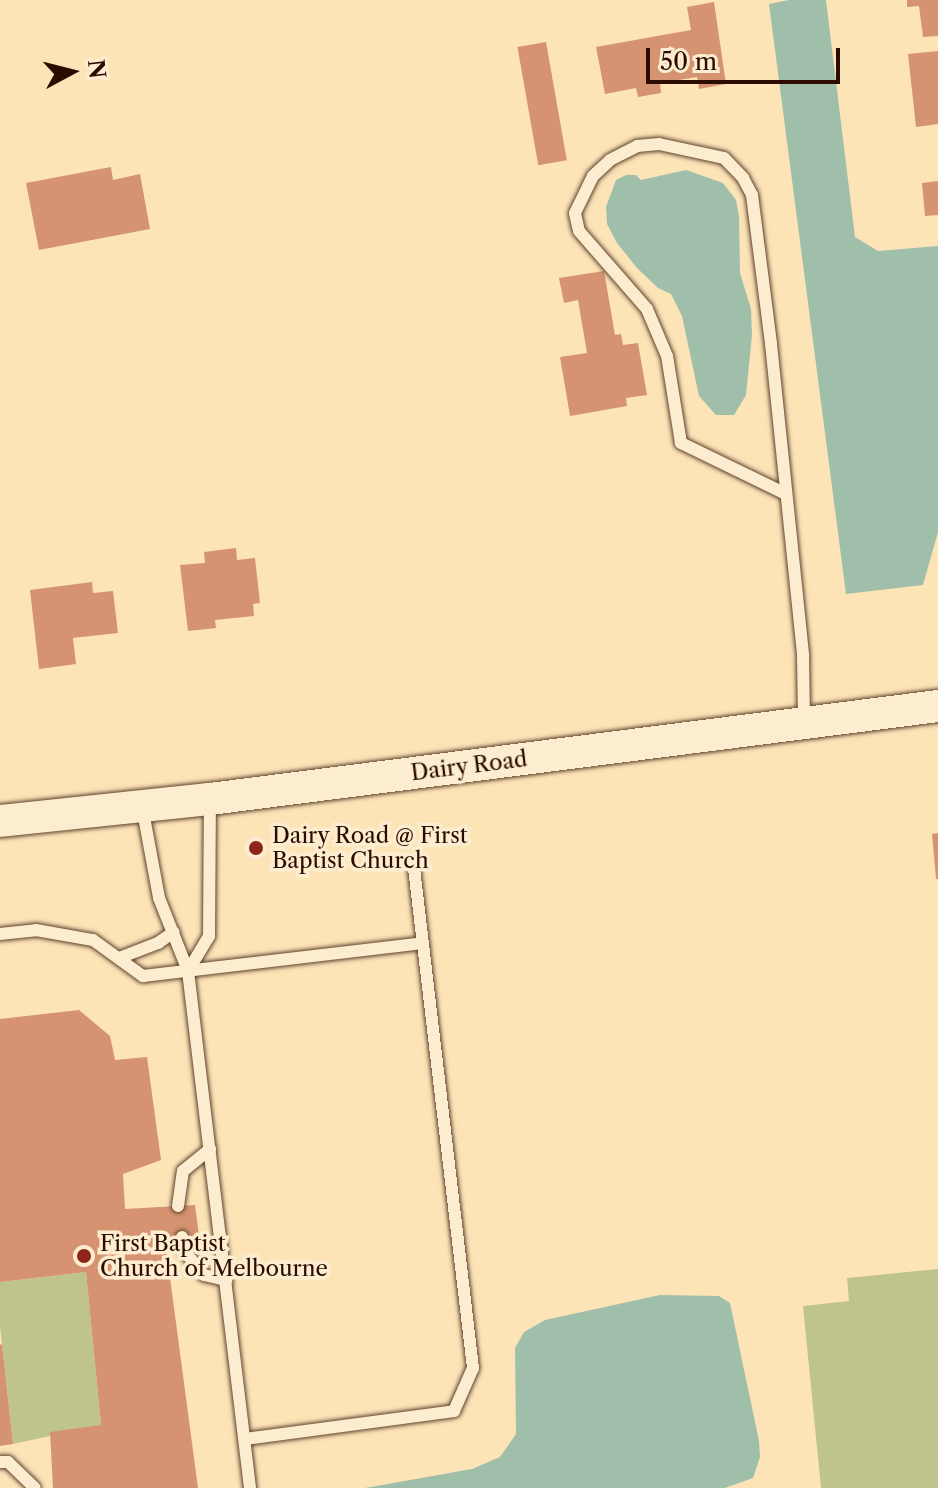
<!DOCTYPE html>
<style>
body{margin:0}
#map{position:relative;width:938px;height:1488px;overflow:hidden;background:#fce4b7;font-family:"Libre Caslon Text",serif}
div>[style]{position:absolute}
[style*='--x']{left:calc(var(--x)*1px);top:calc(var(--y)*1px);width:calc(var(--w)*1px);rotate:calc(var(--a)*1deg)}
.green>*{inset:0;background:#bfc48e}
.water>*{inset:0;background:#a0bfaa}
.building>*{inset:0;background:#d69371;transform-origin:0 0}
.roads{filter:drop-shadow(0 0 2px #60422e) drop-shadow(0 0 2px #60422e)}
.service>*{height:12px;margin:-6px;padding:0 6px;transform-origin:6px;border-radius:6px;background:#fdedd0}
.tertiary>*{height:32px;margin:-16px;padding:0 16px;transform-origin:16px;border-radius:16px;background:#fdedd0}
.dots>*{width:22px;height:22px;translate:-50% -50%;box-sizing:border-box;border:4px solid #fdedd0;border-radius:50%}
span{translate:-50% -50%;white-space:nowrap;text-align:center;line-height:1.15;-webkit-text-stroke:7px #fdedd0;paint-order:stroke}
.street-label{font-size:22px;color:#2c0c00}
.poi-label{font-size:22px;color:#2c0c00}
.left{translate:0 -50%;text-align:left}
.north{position:absolute;left:32px;top:32px;width:80px;height:80px;-webkit-text-stroke:6px #fdedd0;paint-order:stroke;rotate:83deg;font-size:22px;font-weight:700;line-height:32px;text-align:center;color:#2c0c00}
.north::after{content:'';display:block;margin:auto;width:28px;height:36px;background:#2c0c00;clip-path:polygon(50% 0,100% 100%,50% 72%,0 100%)}
.scale{position:absolute;left:646px;top:48px;width:194px;height:36px;box-sizing:border-box;border:4px solid #2c0c00;border-top:0;padding-left:10px;font-size:24px;line-height:28px;white-space:nowrap;color:#2c0c00;-webkit-text-stroke:6px #fdedd0;paint-order:stroke}
</style>
<div id="map">
<div class="green">
<div style="clip-path:polygon(938px 1269px,938px 1488px,821px 1488px,803px 1306px,849px 1301px,847px 1278px)"></div>
<div style="clip-path:polygon(86px 1272px,101px 1425px,13px 1444px,0 1326px,0 1282px)"></div>
</div>
<div class="water">
<div style="clip-path:polygon(789px 0,826px 0,855px 237px,878px 251px,938px 246px,938px 532px,923px 585px,846px 594px,769px 4px)"></div>
<div style="clip-path:polygon(686px 170px,723px 183px,736px 200px,739px 216px,740px 273px,751px 309px,752px 335px,746px 395px,734px 415px,716px 415px,699px 396px,682px 316px,671px 294px,658px 288px,637px 268px,617px 243px,607px 224px,606px 207px,616px 180px,626px 175px,636px 175px,641px 180px)"></div>
<div style="clip-path:polygon(660px 1295px,719px 1296px,730px 1303px,759px 1441px,760px 1457px,753px 1478px,725px 1488px,365px 1488px,472px 1469px,500px 1457px,516px 1434px,515px 1348px,524px 1332px,545px 1320px)"></div>
</div>
<div class="building">
<div style="clip-path:polygon(907px 0,938px 0,938px 36px,923px 37px,919px 6px,907px 7px)"></div>
<div style="clip-path:polygon(714px 2px,726px 84px,699px 89px,697px 77px,660px 83px,661px 93px,638px 97px,636px 88px,605px 94px,596px 47px,691px 30px,687px 7px)"></div>
<div style="left:546px;top:42px;width:120px;height:29px;rotate:80deg"></div>
<div style="clip-path:polygon(938px 51px,938px 124px,916px 127px,908px 54px)"></div>
<div style="clip-path:polygon(111px 167px,113px 180px,140px 174px,150px 229px,39px 250px,26px 183px)"></div>
<div style="clip-path:polygon(938px 181px,938px 215px,925px 216px,922px 183px)"></div>
<div style="clip-path:polygon(604px 271px,615px 335px,621px 334px,623px 345px,638px 343px,647px 395px,626px 398px,627px 406px,570px 416px,560px 357px,587px 353px,578px 300px,564px 303px,559px 278px)"></div>
<div style="clip-path:polygon(236px 548px,237px 560px,255px 558px,260px 603px,253px 604px,254px 616px,215px 620px,216px 628px,188px 631px,180px 565px,205px 563px,204px 552px)"></div>
<div style="clip-path:polygon(92px 582px,93px 593px,113px 591px,118px 633px,73px 638px,76px 664px,39px 669px,30px 590px)"></div>
<div style="clip-path:polygon(938px 833px,938px 879px,936px 879px,932px 834px)"></div>
<div style="clip-path:polygon(79px 1010px,110px 1036px,115px 1060px,147px 1057px,161px 1160px,123px 1174px,125px 1209px,195px 1205px,199px 1235px,165px 1240px,198px 1488px,53px 1488px,50px 1432px,101px 1425px,86px 1272px,0 1282px,0 1019px)"></div>
<div style="clip-path:polygon(2px 1344px,13px 1444px,0 1446px,0 1345px)"></div>
</div>
<div class="roads">
<div class="service">
<div style="--x:786;--y:494;--w:117;--a:-154.1"></div>
<div style="--x:681;--y:443;--w:88;--a:-99.1"></div>
<div style="--x:667;--y:356;--w:51;--a:-113.1"></div>
<div style="--x:647;--y:309;--w:103;--a:-131.1"></div>
<div style="--x:579;--y:231;--w:18;--a:-103"></div>
<div style="--x:575;--y:213;--w:41;--a:-64.1"></div>
<div style="--x:593;--y:176;--w:23;--a:-43"></div>
<div style="--x:610;--y:160;--w:30;--a:-27"></div>
<div style="--x:637;--y:146;--w:22;--a:-5"></div>
<div style="--x:659;--y:144;--w:66;--a:12.2"></div>
<div style="--x:724;--y:158;--w:28;--a:46"></div>
<div style="--x:743;--y:178;--w:19;--a:62"></div>
<div style="--x:752;--y:195;--w:150;--a:82.7"></div>
<div style="--x:771;--y:344;--w:314;--a:84.1"></div>
<div style="--x:803;--y:656;--w:66;--a:89.1"></div>
<div style="--x:142;--y:806;--w:94;--a:79.5"></div>
<div style="--x:159;--y:898;--w:79;--a:68.3"></div>
<div style="--x:188;--y:971;--w:521;--a:83.16"></div>
<div style="--x:0;--y:934;--w:36;--a:-6"></div>
<div style="--x:36;--y:930;--w:58;--a:10"></div>
<div style="--x:93;--y:940;--w:62;--a:35.8"></div>
<div style="--x:143;--y:976;--w:282;--a:-6.7"></div>
<div style="--x:119;--y:958;--w:42;--a:-21"></div>
<div style="--x:158;--y:943;--w:19;--a:-35"></div>
<div style="--x:188;--y:971;--w:41;--a:-59"></div>
<div style="--x:209;--y:936;--w:136;--a:-89.6"></div>
<div style="--x:178;--y:1206;--w:35;--a:-82"></div>
<div style="--x:183;--y:1171;--w:35;--a:-39"></div>
<div style="--x:182;--y:1237;--w:16;--a:76"></div>
<div style="--x:186;--y:1253;--w:28;--a:51"></div>
<div style="--x:204;--y:1275;--w:23;--a:13"></div>
<div style="--x:245;--y:1439;--w:211;--a:-7.6"></div>
<div style="--x:454;--y:1411;--w:47;--a:-66.2"></div>
<div style="--x:473;--y:1368;--w:503;--a:-96.73"></div>
<div style="--x:0;--y:1462;--w:8;--a:0"></div>
<div style="--x:8;--y:1462;--w:37;--a:44"></div>
</div>
<div class="tertiary">
<div style="--x:0;--y:821;--w:211;--a:-6"></div>
<div style="--x:210;--y:799;--w:734;--a:-7.28"></div>
</div>
</div>
<div class="dots">
<div style="left:256px;top:848px;background:#8f2418"></div>
<div style="left:84px;top:1256px;background:#8f2418"></div>
</div>
<div class="street-label">
<span style="left:469px;top:766px;rotate:-7deg">Dairy Road</span>
</div>
<div class="poi-label">
<span class="left" style="left:272px;top:848px">Dairy Road @ First<br>Baptist Church</span>
<span class="left" style="left:100px;top:1256px">First Baptist<br>Church of Melbourne</span>
</div>
<div class="north">N</div>
<div class="scale">50 m</div>
</div>
